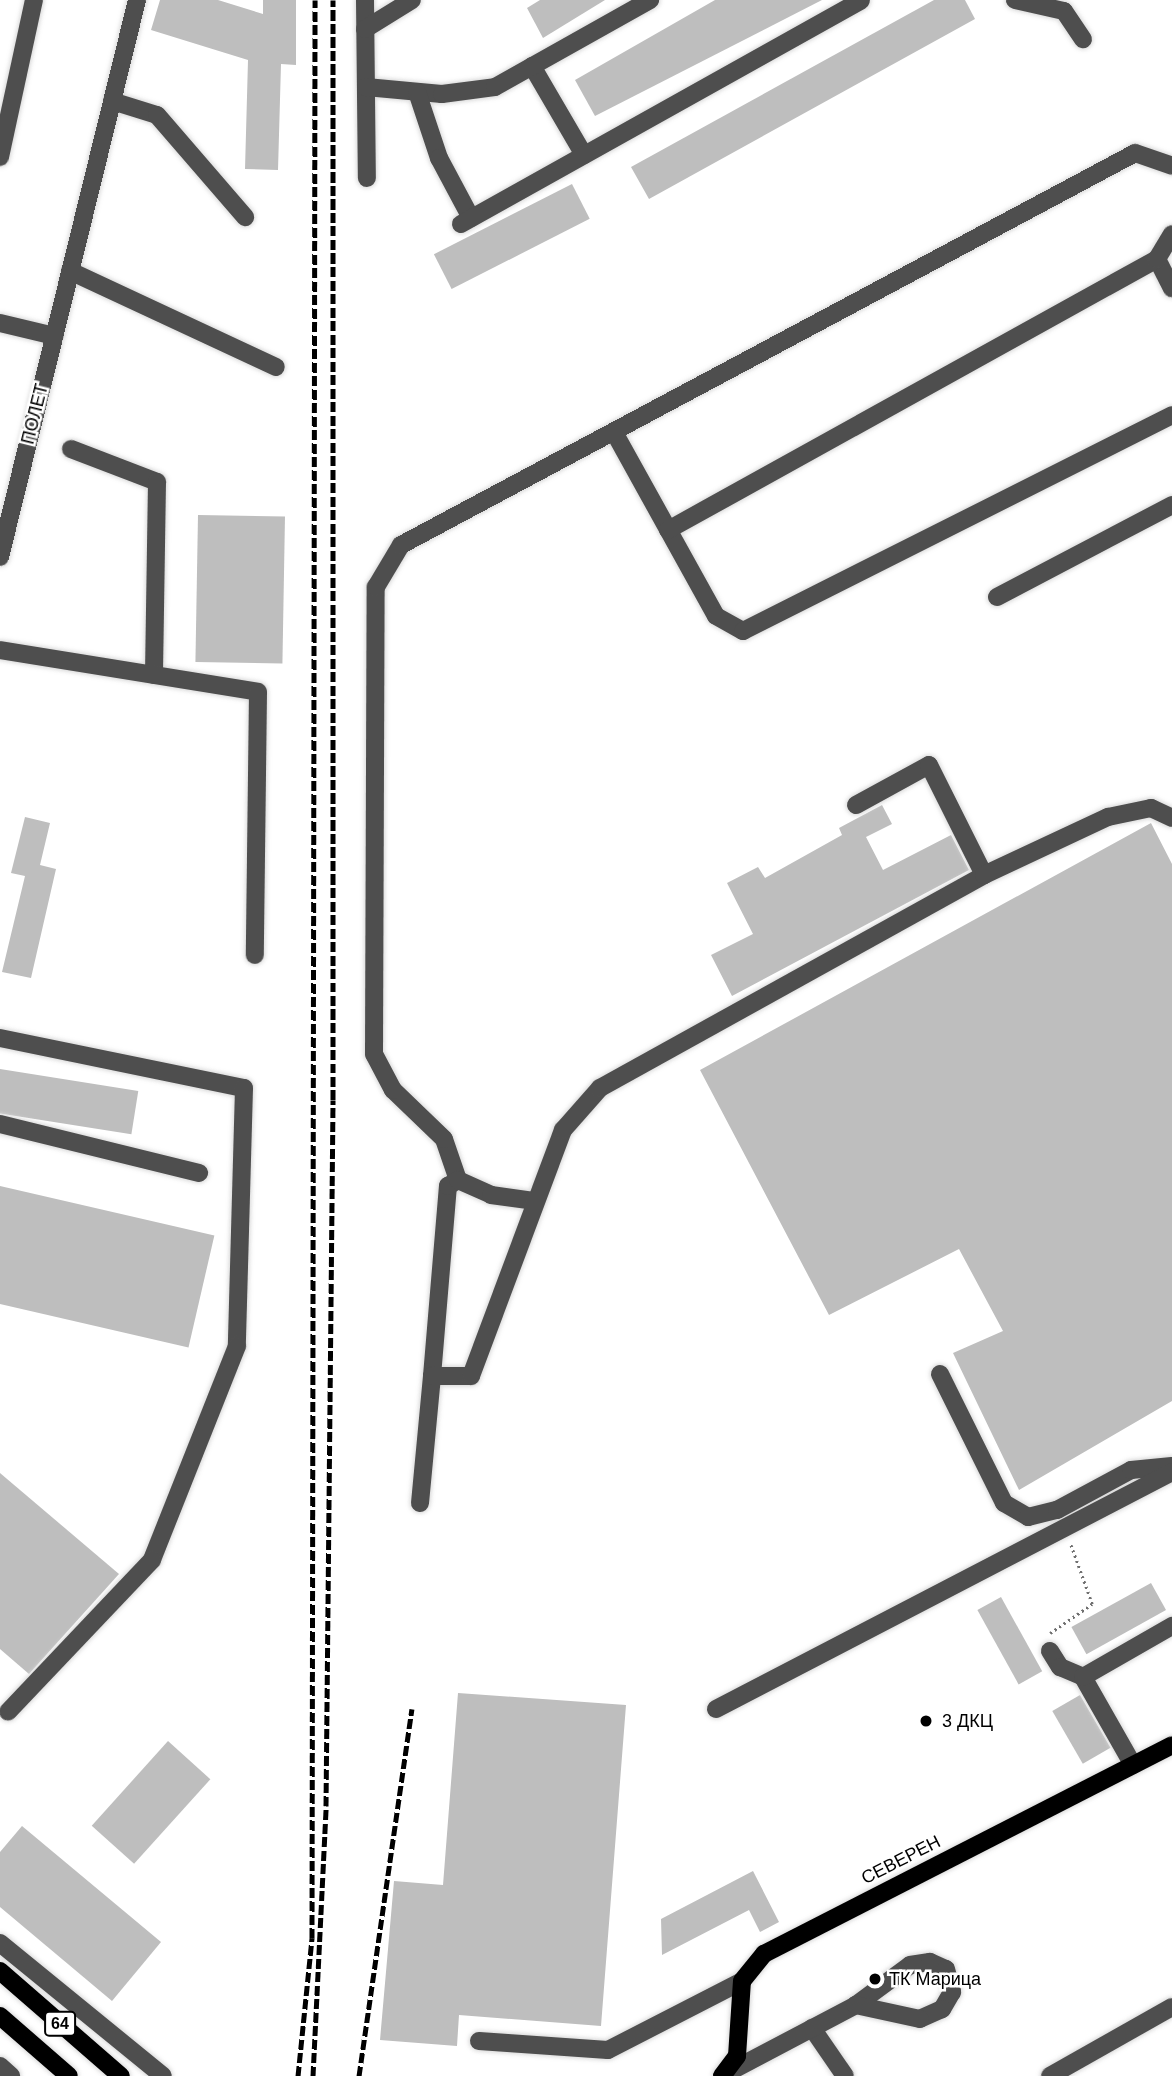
<!DOCTYPE html>
<meta charset="utf-8">
<style>
body{margin:0}
#map{position:relative;width:1172px;height:2076px;overflow:hidden;background:#fff;font-family:Helvetica,sans-serif}
div>[style]{position:absolute}
[style*='--x']{left:calc(var(--x)*1px);top:calc(var(--y)*1px);width:calc(var(--w)*1px);rotate:calc(var(--a)*1deg)}
.building>*{inset:0;background:#bebebe;transform-origin:0 0}
.path>*{height:2.5px;margin-top:-1.25px;transform-origin:0;background:repeating-linear-gradient(90deg,#707070 0 2px,transparent 0 5.5px)}
.roads{filter:drop-shadow(0 0 2px #dbdbdb) drop-shadow(0 0 2px #dbdbdb)}
.minor>*{height:18px;margin:-9px;padding:0 9px;transform-origin:9px;border-radius:9px;background:#4e4e4e}
.major>*{height:18px;margin:-9px;padding:0 9px;transform-origin:9px;border-radius:9px;background:#000}
.rail>*{height:5px;margin-top:-2.5px;transform-origin:0;background:repeating-linear-gradient(90deg,#000 0 10px,transparent 0 13.5px)}
.dots>*{width:19px;height:19px;translate:-50% -50%;box-sizing:border-box;border:4px solid #fff;border-radius:50%}
span{translate:-50% -50%;white-space:nowrap;text-align:center;line-height:1.15;-webkit-text-stroke:5px #fff;paint-order:stroke}
.shield-label span{padding:2px 5px;background:#fff;border:2px solid;border-radius:5px;-webkit-text-stroke-width:0}
.shield-label{font-size:16px;color:#000;font-weight:700}
.street-label{font-size:18px;color:#000}
.poi-label{font-size:18px;color:#000}
.left{translate:0 -50%;text-align:left}
</style>
<div id="map">
<div class="building">
<div style="clip-path:polygon(160px 0,218px 0,263px 14px,263px 0,296px 0,296px 65px,281px 64px,278px 170px,245px 169px,248px 60px,151px 30px)"></div>
<div style="clip-path:polygon(540px 0,605px 0,543px 38px,527px 8px)"></div>
<div style="clip-path:polygon(715px 0,822px 0,595px 116px,575px 80px)"></div>
<div style="clip-path:polygon(934px 0,965px 0,975px 19px,649px 199px,631px 167px)"></div>
<div style="left:572px;top:184px;width:39px;height:155px;rotate:63deg"></div>
<div style="left:198px;top:515px;width:87px;height:147px;rotate:1deg"></div>
<div style="clip-path:polygon(882px 805px,892px 824px,866px 837px,883px 870px,951px 835px,969px 870px,732px 996px,711px 955px,753px 934px,727px 883px,758px 867px,765px 878px,842px 835px,839px 828px)"></div>
<div style="clip-path:polygon(25px 817px,50px 823px,40px 865px,56px 869px,31px 978px,2px 972px,25px 876px,11px 873px)"></div>
<div style="clip-path:polygon(1151px 823px,1172px 864px,1172px 1401px,1019px 1490px,953px 1353px,1003px 1331px,959px 1249px,829px 1315px,700px 1070px)"></div>
<div style="left:0;top:1069px;width:140px;height:44px;rotate:9deg"></div>
<div style="left:0;top:1186px;width:220px;height:115px;rotate:13deg"></div>
<div style="clip-path:polygon(0 1473px,119px 1574px,29px 1674px,0 1649px)"></div>
<div style="left:1151px;top:1583px;width:31px;height:91px;rotate:61deg"></div>
<div style="left:1001px;top:1597px;width:85px;height:27px;rotate:61deg"></div>
<div style="clip-path:polygon(458px 1693px,626px 1705px,601px 2026px,459px 2015px,457px 2046px,380px 2040px,394px 1881px,443px 1885px)"></div>
<div style="left:1080px;top:1695px;width:61px;height:32px;rotate:60deg"></div>
<div style="left:168px;top:1741px;width:57px;height:114px;rotate:42deg"></div>
<div style="clip-path:polygon(22px 1826px,161px 1942px,112px 2001px,0 1907px,0 1852px)"></div>
<div style="clip-path:polygon(753px 1871px,779px 1922px,760px 1932px,749px 1910px,662px 1955px,661px 1919px)"></div>
</div>
<div class="path">
<div style="--x:1050;--y:1633;--w:51;--a:-34.6"></div>
<div style="--x:1092;--y:1604;--w:65;--a:-109.8"></div>
</div>
<div class="roads">
<div class="minor">
<div style="--x:365;--y:0;--w:178;--a:89.4"></div>
<div style="--x:1015;--y:0;--w:50;--a:12.7"></div>
<div style="--x:1064;--y:11;--w:34;--a:56"></div>
<div style="--x:365;--y:29;--w:55;--a:-31.7"></div>
<div style="--x:532;--y:66;--w:103;--a:59.7"></div>
<div style="--x:366;--y:87;--w:76;--a:5.3"></div>
<div style="--x:442;--y:94;--w:53;--a:-7.5"></div>
<div style="--x:495;--y:87;--w:178;--a:-29.3"></div>
<div style="--x:417;--y:92;--w:70;--a:71.6"></div>
<div style="--x:439;--y:158;--w:68;--a:61.9"></div>
<div style="--x:112;--y:101;--w:47;--a:17.3"></div>
<div style="--x:157;--y:115;--w:135;--a:49.2"></div>
<div style="--x:0;--y:157;--w:161;--a:-77.8"></div>
<div style="--x:461;--y:224;--w:458;--a:-29.2"></div>
<div style="--x:1157;--y:259;--w:33;--a:63"></div>
<div style="--x:70;--y:271;--w:227;--a:25"></div>
<div style="--x:0;--y:323;--w:56;--a:13.5"></div>
<div style="--x:614;--y:432;--w:210;--a:61"></div>
<div style="--x:716;--y:616;--w:31;--a:29"></div>
<div style="--x:743;--y:631;--w:480;--a:-26.7"></div>
<div style="--x:71;--y:449;--w:92;--a:21"></div>
<div style="--x:157;--y:482;--w:193;--a:90.9"></div>
<div style="--x:668;--y:530;--w:559;--a:-28.99"></div>
<div style="--x:1157;--y:259;--w:29;--a:-59"></div>
<div style="--x:0;--y:557;--w:574;--a:-76.18"></div>
<div style="--x:997;--y:597;--w:198;--a:-27.7"></div>
<div style="--x:0;--y:650;--w:261;--a:9.2"></div>
<div style="--x:258;--y:692;--w:263;--a:90.7"></div>
<div style="--x:856;--y:805;--w:83;--a:-28.7"></div>
<div style="--x:929;--y:765;--w:123;--a:63.4"></div>
<div style="--x:0;--y:1038;--w:249;--a:11.6"></div>
<div style="--x:244;--y:1088;--w:258;--a:91.6"></div>
<div style="--x:237;--y:1346;--w:230;--a:111.7"></div>
<div style="--x:152;--y:1560;--w:209;--a:133.5"></div>
<div style="--x:0;--y:1124;--w:205;--a:13.8"></div>
<div style="--x:458;--y:1180;--w:43;--a:-108.9"></div>
<div style="--x:444;--y:1139;--w:71;--a:-136.1"></div>
<div style="--x:393;--y:1090;--w:41;--a:-117.8"></div>
<div style="--x:374;--y:1054;--w:467;--a:-89.8"></div>
<div style="--x:376;--y:587;--w:49;--a:-59.2"></div>
<div style="--x:401;--y:545;--w:832;--a:-28.1"></div>
<div style="--x:1135;--y:153;--w:39;--a:19"></div>
<div style="--x:940;--y:1374;--w:144;--a:63.6"></div>
<div style="--x:1004;--y:1503;--w:28;--a:30"></div>
<div style="--x:1028;--y:1517;--w:30;--a:-14"></div>
<div style="--x:1057;--y:1510;--w:84;--a:-28.4"></div>
<div style="--x:1131;--y:1470;--w:41;--a:-5.6"></div>
<div style="--x:432;--y:1376;--w:191;--a:-85.2"></div>
<div style="--x:448;--y:1186;--w:12;--a:-31"></div>
<div style="--x:458;--y:1180;--w:36;--a:24"></div>
<div style="--x:491;--y:1195;--w:43;--a:7.9"></div>
<div style="--x:420;--y:1503;--w:128;--a:-84.6"></div>
<div style="--x:432;--y:1376;--w:39;--a:0"></div>
<div style="--x:471;--y:1376;--w:263;--a:-69.5"></div>
<div style="--x:563;--y:1130;--w:56;--a:-48.6"></div>
<div style="--x:600;--y:1088;--w:439;--a:-29"></div>
<div style="--x:984;--y:875;--w:137;--a:-25.1"></div>
<div style="--x:1108;--y:817;--w:44;--a:-11.8"></div>
<div style="--x:1151;--y:808;--w:23;--a:25"></div>
<div style="--x:1050;--y:1651;--w:19;--a:58"></div>
<div style="--x:1060;--y:1667;--w:25;--a:23"></div>
<div style="--x:716;--y:1709;--w:514;--a:-27.46"></div>
<div style="--x:1133;--y:1765;--w:101;--a:-119.6"></div>
<div style="--x:1083;--y:1677;--w:103;--a:-29.8"></div>
<div style="--x:0;--y:1943;--w:210;--a:39.2"></div>
<div style="--x:812;--y:2028;--w:58;--a:55.5"></div>
<div style="--x:479;--y:2041;--w:129;--a:4"></div>
<div style="--x:608;--y:2050;--w:151;--a:-27.2"></div>
<div style="--x:0;--y:2066;--w:15;--a:42"></div>
<div style="--x:729;--y:2072;--w:144;--a:-27.8"></div>
<div style="--x:856;--y:2005;--w:67;--a:-36.5"></div>
<div style="--x:910;--y:1965;--w:20;--a:-9"></div>
<div style="--x:930;--y:1962;--w:17;--a:24"></div>
<div style="--x:946;--y:1969;--w:24;--a:75"></div>
<div style="--x:952;--y:1992;--w:20;--a:120"></div>
<div style="--x:942;--y:2009;--w:24;--a:156"></div>
<div style="--x:920;--y:2019;--w:66;--a:-167.7"></div>
<div style="--x:1050;--y:2076;--w:140;--a:-29.5"></div>
</div>
<div class="major">
<div style="--x:0;--y:1971;--w:160;--a:41"></div>
<div style="--x:0;--y:2016;--w:91;--a:41"></div>
<div style="--x:722;--y:2076;--w:25;--a:-53"></div>
<div style="--x:737;--y:2056;--w:75;--a:-86.2"></div>
<div style="--x:742;--y:1981;--w:35;--a:-51"></div>
<div style="--x:764;--y:1954;--w:458;--a:-27.1"></div>
</div>
</div>
<div class="rail">
<div style="--x:298;--y:2076;--w:139;--a:-84.2"></div>
<div style="--x:312;--y:1938;--w:1938;--a:-89.91"></div>
<div style="--x:313;--y:2076;--w:270;--a:-87.2"></div>
<div style="--x:326;--y:1806;--w:706;--a:-89.43"></div>
<div style="--x:333;--y:1100;--w:1100;--a:-90"></div>
<div style="--x:359;--y:2076;--w:371;--a:-81.8"></div>
</div>
<div class="dots">
<div style="left:926px;top:1721px;background:#000"></div>
<div style="left:875px;top:1979px;background:#000"></div>
</div>
<div class="shield-label">
<span style="left:60px;top:2024px">64</span>
</div>
<div class="street-label">
<span style="left:35px;top:414px;rotate:-76deg">ПОЛЕТ</span>
<span style="left:901px;top:1860px;rotate:-27deg">СЕВЕРЕН</span>
</div>
<div class="poi-label">
<span class="left" style="left:942px;top:1721px">3 ДКЦ</span>
<span class="left" style="left:889px;top:1979px">ТК Марица</span>
</div>
</div>
